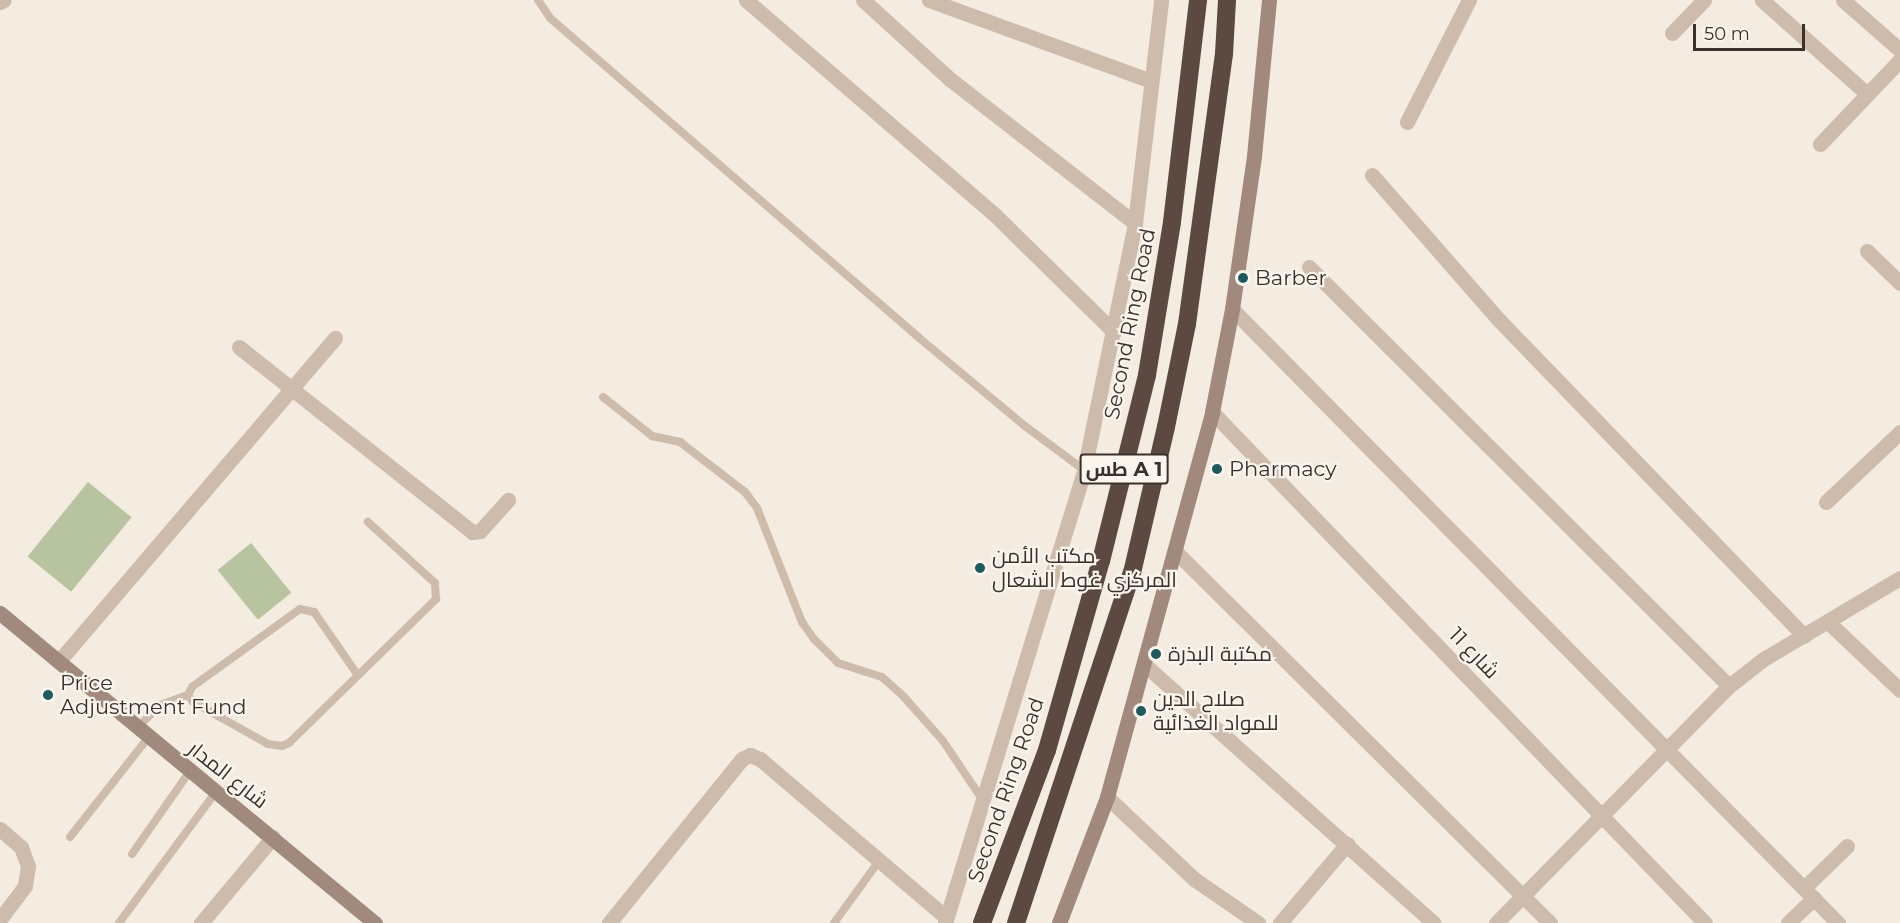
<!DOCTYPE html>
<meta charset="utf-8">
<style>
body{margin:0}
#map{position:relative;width:1900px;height:923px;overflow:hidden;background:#f4ebe1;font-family:Montserrat,Cairo,sans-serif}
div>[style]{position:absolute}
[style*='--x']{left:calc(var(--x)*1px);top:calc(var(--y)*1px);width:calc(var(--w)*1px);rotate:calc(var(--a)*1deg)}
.green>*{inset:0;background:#b8c4a0;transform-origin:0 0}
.lane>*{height:8px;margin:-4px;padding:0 4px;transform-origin:4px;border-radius:4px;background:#cdbbac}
.street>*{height:15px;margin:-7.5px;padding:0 7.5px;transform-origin:7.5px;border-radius:7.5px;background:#cdbbac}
.secondary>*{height:15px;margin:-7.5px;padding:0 7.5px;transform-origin:7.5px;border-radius:7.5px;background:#a18a7d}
.highway>*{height:18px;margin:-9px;padding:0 9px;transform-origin:9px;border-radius:9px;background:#5c4a42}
.dots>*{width:16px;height:16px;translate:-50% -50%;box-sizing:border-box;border:3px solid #fbf5ee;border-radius:50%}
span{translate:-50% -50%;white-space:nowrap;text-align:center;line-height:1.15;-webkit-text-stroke:4.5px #fbf5ee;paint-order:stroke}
.shield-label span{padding:2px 4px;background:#fbf5ee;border:2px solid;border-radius:4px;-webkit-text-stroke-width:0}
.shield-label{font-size:20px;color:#3b302b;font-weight:700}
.poi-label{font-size:21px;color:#3b302b}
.left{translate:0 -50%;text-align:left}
.street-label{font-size:21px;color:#3b302b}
.scale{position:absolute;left:1693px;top:24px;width:112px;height:27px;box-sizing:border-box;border:3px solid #3b302b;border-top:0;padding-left:8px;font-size:18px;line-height:21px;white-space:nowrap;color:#3b302b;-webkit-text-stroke:4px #fbf5ee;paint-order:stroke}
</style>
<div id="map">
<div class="green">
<div style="left:88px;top:482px;width:56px;height:96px;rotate:39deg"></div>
<div style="left:251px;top:543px;width:64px;height:43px;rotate:51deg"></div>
</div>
<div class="lane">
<div style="--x:538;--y:0;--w:22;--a:56"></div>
<div style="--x:550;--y:18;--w:487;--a:40.9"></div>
<div style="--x:918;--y:337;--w:139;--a:39.8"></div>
<div style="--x:1025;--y:426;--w:74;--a:36.7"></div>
<div style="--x:603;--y:397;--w:63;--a:38.5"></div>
<div style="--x:652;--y:436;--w:29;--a:12"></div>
<div style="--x:680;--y:442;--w:82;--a:37.6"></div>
<div style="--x:745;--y:492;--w:20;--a:53"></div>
<div style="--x:757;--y:508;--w:123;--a:68.5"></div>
<div style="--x:802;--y:622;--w:21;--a:55"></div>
<div style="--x:814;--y:639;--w:34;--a:45"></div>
<div style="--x:838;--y:663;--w:46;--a:17.7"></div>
<div style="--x:882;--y:677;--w:30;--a:42"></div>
<div style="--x:904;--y:697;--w:59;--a:48.4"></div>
<div style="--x:943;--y:741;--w:70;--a:56.1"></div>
<div style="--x:357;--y:674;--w:75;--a:-124.7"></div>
<div style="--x:314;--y:612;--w:14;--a:-168"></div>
<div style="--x:300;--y:609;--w:133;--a:144.2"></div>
<div style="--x:192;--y:687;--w:9;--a:117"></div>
<div style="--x:188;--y:695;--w:9;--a:54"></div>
<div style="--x:193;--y:702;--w:86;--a:29.2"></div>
<div style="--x:268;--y:744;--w:14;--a:8"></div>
<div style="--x:282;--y:746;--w:8;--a:-23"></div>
<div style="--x:289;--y:743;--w:206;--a:-44.4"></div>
<div style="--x:436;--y:599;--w:16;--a:-94"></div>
<div style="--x:435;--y:583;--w:91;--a:-137.7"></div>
<div style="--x:138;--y:727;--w:31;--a:-45"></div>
<div style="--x:160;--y:705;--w:30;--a:-20"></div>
<div style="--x:70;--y:837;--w:126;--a:-51.8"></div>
<div style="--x:132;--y:854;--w:101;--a:-55.1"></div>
<div style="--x:119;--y:923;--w:163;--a:-53.5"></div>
<div style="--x:834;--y:923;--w:77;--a:-54"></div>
</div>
<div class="street">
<div style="--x:746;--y:0;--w:329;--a:40.8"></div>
<div style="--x:995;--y:215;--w:167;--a:44.5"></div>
<div style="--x:863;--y:0;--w:119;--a:42.3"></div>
<div style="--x:951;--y:80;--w:233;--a:37.9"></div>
<div style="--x:929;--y:0;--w:236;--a:20"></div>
<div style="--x:1762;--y:0;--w:141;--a:41.8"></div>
<div style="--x:1843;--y:0;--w:76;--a:41.3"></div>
<div style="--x:0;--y:2;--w:4;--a:-27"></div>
<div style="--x:1672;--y:33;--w:46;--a:-45.9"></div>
<div style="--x:1407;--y:122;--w:137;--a:-63.1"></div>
<div style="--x:1820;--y:144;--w:116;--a:-46.4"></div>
<div style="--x:1372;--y:175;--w:193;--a:48.8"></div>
<div style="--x:1499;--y:320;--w:439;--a:46"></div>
<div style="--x:1867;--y:251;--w:46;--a:44.1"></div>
<div style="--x:1309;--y:267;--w:593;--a:44.93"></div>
<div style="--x:1232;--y:309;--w:863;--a:45.38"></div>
<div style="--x:239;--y:347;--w:298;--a:38.4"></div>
<div style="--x:472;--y:532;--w:8;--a:-7"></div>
<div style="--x:480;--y:531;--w:42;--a:-47.9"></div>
<div style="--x:1212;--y:412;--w:710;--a:46.03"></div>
<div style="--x:1826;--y:502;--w:102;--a:-43.4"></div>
<div style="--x:1176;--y:552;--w:527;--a:44.77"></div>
<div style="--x:1828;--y:622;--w:99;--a:43.4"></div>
<div style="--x:59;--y:661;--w:425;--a:-49.5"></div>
<div style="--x:1145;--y:665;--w:387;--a:41.8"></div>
<div style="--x:1107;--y:797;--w:120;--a:43.3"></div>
<div style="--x:1194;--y:879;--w:78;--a:34.5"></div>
<div style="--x:0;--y:829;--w:28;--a:41"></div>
<div style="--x:21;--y:847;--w:20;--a:70"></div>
<div style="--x:28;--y:866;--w:20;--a:99"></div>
<div style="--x:25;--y:886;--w:41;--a:127.1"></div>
<div style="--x:1804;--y:888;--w:60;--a:-44.3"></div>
<div style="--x:201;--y:923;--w:112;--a:-50.1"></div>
<div style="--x:609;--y:923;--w:211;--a:-51"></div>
<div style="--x:742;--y:759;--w:9;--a:-27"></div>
<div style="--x:750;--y:755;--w:11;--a:22"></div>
<div style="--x:760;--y:759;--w:245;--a:40.4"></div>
<div style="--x:945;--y:923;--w:474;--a:-72.9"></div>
<div style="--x:1084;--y:470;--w:252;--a:-78.3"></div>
<div style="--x:1135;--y:223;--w:225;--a:-83.3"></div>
<div style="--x:1280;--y:923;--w:104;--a:-49.7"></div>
<div style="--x:1496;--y:923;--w:332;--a:-45.5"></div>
<div style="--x:1729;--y:686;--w:42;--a:-38.2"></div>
<div style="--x:1762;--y:660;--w:161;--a:-30.7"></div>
<div style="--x:1788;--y:923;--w:36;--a:-44"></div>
</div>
<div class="secondary">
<div style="--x:0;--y:613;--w:487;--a:39.6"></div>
<div style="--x:1059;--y:923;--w:135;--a:-69.1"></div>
<div style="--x:1107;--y:797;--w:399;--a:-74.7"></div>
<div style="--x:1212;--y:412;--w:105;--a:-79"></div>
<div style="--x:1232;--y:309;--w:155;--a:-81.8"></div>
<div style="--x:1254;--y:156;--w:157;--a:-84.5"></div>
</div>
<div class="highway">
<div style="--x:982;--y:923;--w:185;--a:-69.4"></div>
<div style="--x:1047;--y:750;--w:197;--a:-74.1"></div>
<div style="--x:1101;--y:561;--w:192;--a:-76.1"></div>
<div style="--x:1147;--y:375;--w:155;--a:-80.7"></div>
<div style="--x:1172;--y:222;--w:224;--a:-83.3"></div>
<div style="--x:1016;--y:923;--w:369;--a:-71.7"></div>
<div style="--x:1132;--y:573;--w:150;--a:-76.9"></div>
<div style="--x:1166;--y:427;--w:105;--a:-78.5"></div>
<div style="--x:1187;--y:324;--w:273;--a:-82.2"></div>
<div style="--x:1224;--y:54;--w:54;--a:-86.8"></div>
</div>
<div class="dots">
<div style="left:1243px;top:278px;background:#1f5a5e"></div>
<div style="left:1217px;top:469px;background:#1f5a5e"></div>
<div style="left:980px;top:568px;background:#1f5a5e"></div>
<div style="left:1156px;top:654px;background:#1f5a5e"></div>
<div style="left:48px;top:695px;background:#1f5a5e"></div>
<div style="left:1141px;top:711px;background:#1f5a5e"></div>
</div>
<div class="shield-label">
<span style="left:1124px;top:469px">طس A 1</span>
</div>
<div class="poi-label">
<span class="left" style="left:1255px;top:278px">Barber</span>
<span class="left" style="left:1229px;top:469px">Pharmacy</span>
<span class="left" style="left:992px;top:568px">مكتب الأمن<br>المركزي غوط الشعال</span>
<span class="left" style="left:1168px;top:654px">مكتبة البذرة</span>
<span class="left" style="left:60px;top:695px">Price<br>Adjustment Fund</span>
<span class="left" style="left:1153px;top:711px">صلاح الدين<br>للمواد الغذائية</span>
</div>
<div class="street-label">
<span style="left:1130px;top:324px;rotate:-79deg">Second Ring Road</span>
<span style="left:1474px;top:653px;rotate:46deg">شارع 11</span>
<span style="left:228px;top:775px;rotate:38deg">شارع المدار</span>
<span style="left:1006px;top:790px;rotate:-71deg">Second Ring Road</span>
</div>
<div class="scale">50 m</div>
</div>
